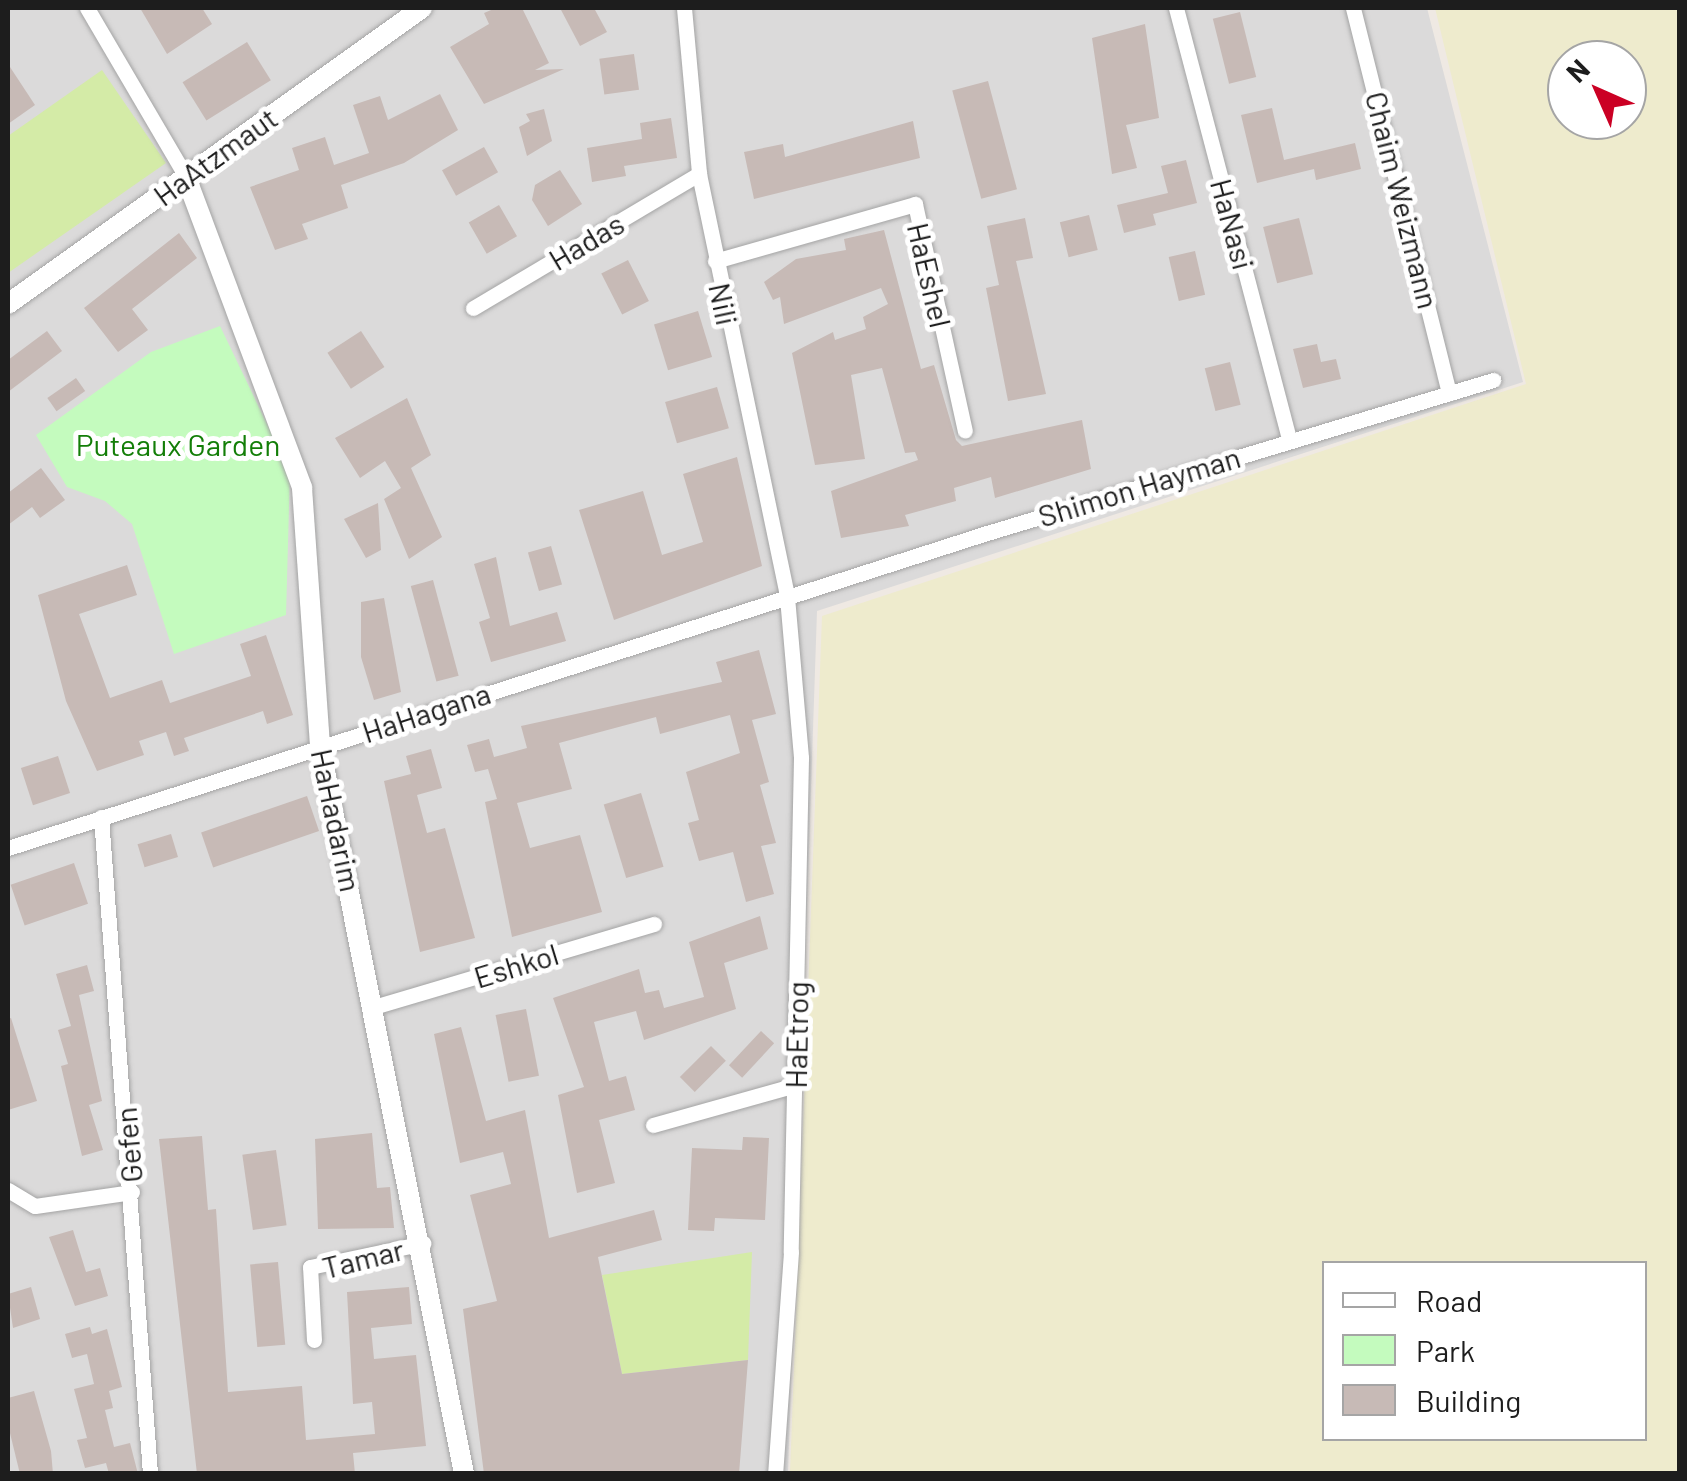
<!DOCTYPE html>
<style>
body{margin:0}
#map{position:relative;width:1687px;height:1481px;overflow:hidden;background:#efe9e3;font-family:Barlow,sans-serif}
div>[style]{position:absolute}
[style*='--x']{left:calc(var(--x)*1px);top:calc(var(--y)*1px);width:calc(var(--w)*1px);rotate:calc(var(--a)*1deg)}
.residential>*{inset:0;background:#dbdada}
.farmland>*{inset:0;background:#eeebcd}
.grass>*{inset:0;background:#d4eba7}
.park>*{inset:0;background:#c4fbbe}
.building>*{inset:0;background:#c7bab6;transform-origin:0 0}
.roads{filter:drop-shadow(0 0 2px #a4a4a4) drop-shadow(0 0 2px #a4a4a4)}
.minor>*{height:15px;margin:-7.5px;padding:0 7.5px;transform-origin:7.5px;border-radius:7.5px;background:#fff}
.tertiary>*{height:20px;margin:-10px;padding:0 10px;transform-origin:10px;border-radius:10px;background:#fff}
span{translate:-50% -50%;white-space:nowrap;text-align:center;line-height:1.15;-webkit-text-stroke:10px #fff;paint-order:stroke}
.street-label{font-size:30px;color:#1d1d1d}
.park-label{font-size:30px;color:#137e08}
.frame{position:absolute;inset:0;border:10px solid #1d1d1d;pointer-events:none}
.legend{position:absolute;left:1322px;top:1261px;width:325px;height:180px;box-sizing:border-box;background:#fff;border:2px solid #a5a5a5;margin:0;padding:12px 18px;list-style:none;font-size:30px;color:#1d1d1d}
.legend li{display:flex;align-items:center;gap:20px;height:50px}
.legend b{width:50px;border:2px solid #a5a5a5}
.north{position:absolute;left:1547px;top:40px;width:100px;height:100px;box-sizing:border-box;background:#fff;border:2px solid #a5a5a5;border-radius:50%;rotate:315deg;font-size:28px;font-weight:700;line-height:40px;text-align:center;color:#1d1d1d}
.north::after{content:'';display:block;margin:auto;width:35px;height:45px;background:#cb0024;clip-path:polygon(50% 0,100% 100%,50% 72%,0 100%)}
</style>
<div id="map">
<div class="residential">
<div style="clip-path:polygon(8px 8px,1427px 8px,1523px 382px,817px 611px,788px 1473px,8px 1474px)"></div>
</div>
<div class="farmland">
<div style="clip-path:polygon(evenodd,1435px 8px,1679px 8px,1679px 1473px,790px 1473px,822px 616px,1526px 384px,1435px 8px,1567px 60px,1627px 60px,1627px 120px,1567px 120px,1567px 60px,1435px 8px,1324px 1264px,1644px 1264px,1644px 1438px,1324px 1438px,1324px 1264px)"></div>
</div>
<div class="grass">
<div style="clip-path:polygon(102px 70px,166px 163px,8px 273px,8px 136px)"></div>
<div style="clip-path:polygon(752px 1252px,748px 1360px,622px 1374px,602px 1275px)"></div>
</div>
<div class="park">
<div style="clip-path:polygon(220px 326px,290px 472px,286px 615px,174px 654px,132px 524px,105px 501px,67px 487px,36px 435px,151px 352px)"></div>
</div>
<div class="building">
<div style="clip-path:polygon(140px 8px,202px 8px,212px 24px,167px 54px)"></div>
<div style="clip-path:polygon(496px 8px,522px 8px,549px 63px,535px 70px,564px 69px,484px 104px,450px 47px,489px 24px,484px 13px)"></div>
<div style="clip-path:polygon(560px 8px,594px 8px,607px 32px,580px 46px)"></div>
<div style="left:1240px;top:12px;width:67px;height:28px;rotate:76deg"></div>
<div style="clip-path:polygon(1145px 24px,1159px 118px,1126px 125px,1137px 168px,1112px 174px,1092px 38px)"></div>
<div style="left:247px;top:42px;width:45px;height:76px;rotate:58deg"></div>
<div style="left:634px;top:54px;width:36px;height:35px;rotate:82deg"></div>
<div style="clip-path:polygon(8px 64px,35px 105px,8px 124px)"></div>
<div style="left:988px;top:81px;width:112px;height:37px;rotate:75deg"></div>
<div style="clip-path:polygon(440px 94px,458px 130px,404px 163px,341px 185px,348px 208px,302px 224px,308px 239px,275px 250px,250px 187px,299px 170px,292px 148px,325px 137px,334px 165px,369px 153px,353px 105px,380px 96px,388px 120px)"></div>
<div style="clip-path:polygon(1272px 108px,1284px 160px,1355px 143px,1361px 169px,1316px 180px,1314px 169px,1257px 183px,1241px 115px)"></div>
<div style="clip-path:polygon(544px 109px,552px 141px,527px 156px,519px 127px,530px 121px,526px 114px)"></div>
<div style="clip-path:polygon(671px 118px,677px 158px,624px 166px,626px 176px,592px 182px,587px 148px,642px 139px,640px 123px)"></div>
<div style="clip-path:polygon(913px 121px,920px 158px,754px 199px,744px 152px,783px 144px,785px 157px)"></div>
<div style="left:484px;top:147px;width:29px;height:48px;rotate:61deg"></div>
<div style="clip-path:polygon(1186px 160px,1197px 203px,1153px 214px,1156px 225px,1124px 233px,1117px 205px,1168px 193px,1161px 166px)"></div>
<div style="clip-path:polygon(560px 170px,582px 204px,548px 226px,532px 200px,535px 185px)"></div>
<div style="left:499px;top:205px;width:36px;height:35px;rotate:60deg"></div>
<div style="left:1089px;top:215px;width:36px;height:30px;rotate:76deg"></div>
<div style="clip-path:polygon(1025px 218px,1033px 258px,1016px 261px,1046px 394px,1008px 401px,986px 288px,999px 285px,987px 226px)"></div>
<div style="left:1299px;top:218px;width:58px;height:37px;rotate:76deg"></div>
<div style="clip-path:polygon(884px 230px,921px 369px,934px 365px,956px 440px,962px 446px,1082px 420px,1091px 469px,995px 498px,991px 477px,954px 488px,956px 501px,905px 515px,909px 526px,841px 538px,831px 491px,918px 460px,915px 452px,905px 453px,882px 368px,851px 375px,865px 459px,815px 465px,792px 353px,833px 332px,835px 340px,866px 329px,863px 317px,888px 304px,881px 288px,784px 324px,780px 297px,773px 300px,764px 282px,796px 259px,846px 250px,844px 239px)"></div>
<div style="clip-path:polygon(179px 233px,197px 258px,132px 309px,148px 330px,118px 352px,84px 308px)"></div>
<div style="left:1195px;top:251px;width:45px;height:27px;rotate:77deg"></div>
<div style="left:628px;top:260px;width:46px;height:30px;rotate:63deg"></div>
<div style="left:698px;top:311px;width:48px;height:46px;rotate:73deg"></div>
<div style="clip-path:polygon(47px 331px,62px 351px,8px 392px,8px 360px)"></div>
<div style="left:361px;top:331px;width:43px;height:40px;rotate:57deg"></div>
<div style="clip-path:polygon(1317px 344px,1321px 362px,1336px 359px,1341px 379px,1303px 388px,1293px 349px)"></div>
<div style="left:1230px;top:362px;width:44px;height:26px;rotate:76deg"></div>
<div style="left:76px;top:378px;width:16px;height:35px;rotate:55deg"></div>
<div style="left:717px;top:387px;width:43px;height:54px;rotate:74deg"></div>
<div style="clip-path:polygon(407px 398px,431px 455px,411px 468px,442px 537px,409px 559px,384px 499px,401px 488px,385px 461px,360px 478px,335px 438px)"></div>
<div style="clip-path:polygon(737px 457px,762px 566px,614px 620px,579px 510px,643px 491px,662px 555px,703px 542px,683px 474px)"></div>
<div style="clip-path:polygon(41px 468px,65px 500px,40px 518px,32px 507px,8px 525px,8px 493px)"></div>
<div style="clip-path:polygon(378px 503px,381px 550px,366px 558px,344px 519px)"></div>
<div style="left:551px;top:546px;width:40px;height:24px;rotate:74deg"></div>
<div style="clip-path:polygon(496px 557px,510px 626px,557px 612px,566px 641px,491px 662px,479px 622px,490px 618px,474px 564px)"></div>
<div style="clip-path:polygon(127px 565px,137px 595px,79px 614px,110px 698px,162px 680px,170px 703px,251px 676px,240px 644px,266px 635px,293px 715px,267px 724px,263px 711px,184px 738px,189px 751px,174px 756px,166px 732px,139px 741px,144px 755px,97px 771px,66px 701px,38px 595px)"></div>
<div style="left:433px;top:580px;width:99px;height:23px;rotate:75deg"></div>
<div style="clip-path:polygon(384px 598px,401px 692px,374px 700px,361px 657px,361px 602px)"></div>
<div style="clip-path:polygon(759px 650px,776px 714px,752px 720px,769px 782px,760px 785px,776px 843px,761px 846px,774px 894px,746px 902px,733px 852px,699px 861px,688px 823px,699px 820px,686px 772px,740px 753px,730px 715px,660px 734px,656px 717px,559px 743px,572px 789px,517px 803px,530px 848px,580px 835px,602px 912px,512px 937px,485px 802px,497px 799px,488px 769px,475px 772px,467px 745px,489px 739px,494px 757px,527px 748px,521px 726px,722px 682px,716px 662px)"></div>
<div style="clip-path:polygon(431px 749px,442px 788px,417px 795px,427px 833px,445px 828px,475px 938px,420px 952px,384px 781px,411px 774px,406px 756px)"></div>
<div style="left:58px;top:756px;width:39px;height:39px;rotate:72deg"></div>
<div style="left:641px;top:793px;width:77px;height:39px;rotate:73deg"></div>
<div style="left:307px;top:796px;width:37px;height:112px;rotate:71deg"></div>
<div style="left:171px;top:834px;width:24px;height:35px;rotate:73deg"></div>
<div style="left:74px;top:863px;width:43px;height:67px;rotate:71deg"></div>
<div style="clip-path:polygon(760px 916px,768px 949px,724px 963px,736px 1009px,644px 1040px,636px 1011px,594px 1022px,609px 1081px,626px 1076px,635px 1110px,599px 1120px,615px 1183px,577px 1193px,558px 1095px,584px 1087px,553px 998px,639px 969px,645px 993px,659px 990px,664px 1008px,704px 997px,689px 942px)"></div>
<div style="clip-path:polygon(87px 965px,94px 991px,79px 995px,102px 1101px,89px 1105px,103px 1150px,82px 1156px,61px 1066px,68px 1064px,58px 1030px,71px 1026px,56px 974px)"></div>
<div style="left:526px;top:1009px;width:68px;height:31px;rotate:79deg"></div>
<div style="clip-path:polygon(11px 1018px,37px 1101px,8px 1110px,8px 1019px)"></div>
<div style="clip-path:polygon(461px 1027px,486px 1121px,525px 1110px,549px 1238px,654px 1210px,662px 1240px,598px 1257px,622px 1374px,748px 1360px,739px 1474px,484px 1474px,463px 1309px,497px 1301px,470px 1195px,511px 1184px,503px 1152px,460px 1163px,434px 1034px)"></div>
<div style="left:761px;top:1031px;width:18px;height:47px;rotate:43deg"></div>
<div style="left:711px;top:1046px;width:21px;height:44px;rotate:45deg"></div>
<div style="clip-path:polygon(372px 1133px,377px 1188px,390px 1187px,394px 1228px,318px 1229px,315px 1139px)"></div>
<div style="clip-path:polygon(202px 1136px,208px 1210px,216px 1209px,228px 1392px,302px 1386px,306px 1440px,375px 1434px,372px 1402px,353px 1404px,347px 1292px,409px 1287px,412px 1324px,371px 1328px,374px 1359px,416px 1355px,426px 1446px,353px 1453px,355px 1474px,197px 1474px,159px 1139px)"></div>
<div style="clip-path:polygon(743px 1137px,769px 1138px,765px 1220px,715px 1218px,714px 1231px,688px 1230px,692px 1148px,742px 1150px)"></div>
<div style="left:276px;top:1150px;width:76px;height:34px;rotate:82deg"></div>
<div style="clip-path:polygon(73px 1230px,86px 1272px,100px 1268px,108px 1296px,75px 1306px,49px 1237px)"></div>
<div style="left:278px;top:1262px;width:83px;height:28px;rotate:85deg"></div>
<div style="clip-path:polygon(31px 1287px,40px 1319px,13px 1328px,8px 1294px)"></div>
<div style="clip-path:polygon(90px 1327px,92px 1334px,107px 1329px,122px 1387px,109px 1391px,113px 1408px,105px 1410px,114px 1447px,130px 1443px,138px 1474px,109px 1474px,106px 1463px,85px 1468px,77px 1440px,87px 1438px,74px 1389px,94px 1384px,87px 1354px,72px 1358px,65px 1334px)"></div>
<div style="clip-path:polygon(34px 1391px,51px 1451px,53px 1474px,20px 1474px,8px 1425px,8px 1398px)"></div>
</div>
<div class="roads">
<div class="minor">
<div style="--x:87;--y:8;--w:196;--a:59.6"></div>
<div style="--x:684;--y:8;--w:167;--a:84.8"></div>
<div style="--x:699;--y:174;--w:432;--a:78.2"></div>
<div style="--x:787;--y:597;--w:162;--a:85"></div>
<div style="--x:801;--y:758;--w:494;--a:91.2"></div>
<div style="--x:791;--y:1252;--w:223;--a:94.1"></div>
<div style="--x:1176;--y:8;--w:447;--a:75.3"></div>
<div style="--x:1353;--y:8;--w:397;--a:76"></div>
<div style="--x:715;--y:261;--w:208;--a:-15.9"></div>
<div style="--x:915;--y:204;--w:232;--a:77.6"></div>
<div style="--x:473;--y:308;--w:263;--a:-30.7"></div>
<div style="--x:101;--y:817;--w:659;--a:85.73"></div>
<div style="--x:8;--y:848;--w:1028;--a:-17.84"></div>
<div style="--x:987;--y:533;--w:529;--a:-16.82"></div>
<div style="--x:377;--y:1006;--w:289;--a:-16.5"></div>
<div style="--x:653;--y:1125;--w:148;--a:-15.7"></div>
<div style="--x:8;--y:1190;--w:31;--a:31"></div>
<div style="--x:35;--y:1206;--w:98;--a:-8.2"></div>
<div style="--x:314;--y:1340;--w:73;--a:-93.1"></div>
<div style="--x:310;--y:1267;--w:116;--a:-11.9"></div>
</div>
<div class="tertiary">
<div style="--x:186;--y:177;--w:332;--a:69.5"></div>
<div style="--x:302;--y:488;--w:259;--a:86"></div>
<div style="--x:320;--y:746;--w:742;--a:78.81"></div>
<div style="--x:8;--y:304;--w:509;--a:-35.56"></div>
</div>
</div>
<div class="street-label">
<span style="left:215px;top:156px;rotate:-36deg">HaAtzmaut</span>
<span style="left:1403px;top:200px;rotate:76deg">Chaim Weizmann</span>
<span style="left:1233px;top:224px;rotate:75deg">HaNasi</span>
<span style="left:586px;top:241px;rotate:-31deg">Hadas</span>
<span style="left:930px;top:275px;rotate:77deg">HaEshel</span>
<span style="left:724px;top:304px;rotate:78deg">Nili</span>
<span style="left:1139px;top:486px;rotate:-17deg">Shimon Hayman</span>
<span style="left:426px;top:712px;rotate:-18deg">HaHagana</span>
<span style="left:337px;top:820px;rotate:78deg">HaHadarim</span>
<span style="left:516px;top:965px;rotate:-17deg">Eshkol</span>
<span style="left:796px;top:1035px;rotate:-89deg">HaEtrog</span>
<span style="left:128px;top:1145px;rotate:-95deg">Gefen</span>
<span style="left:363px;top:1258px;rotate:-14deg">Tamar</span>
</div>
<div class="park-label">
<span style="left:178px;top:444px">Puteaux Garden</span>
</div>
<div class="frame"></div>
<ul class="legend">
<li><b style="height:12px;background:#fff"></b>Road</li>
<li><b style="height:28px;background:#c4fbbe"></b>Park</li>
<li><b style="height:28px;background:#c7bab6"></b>Building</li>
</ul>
<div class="north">N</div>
</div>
